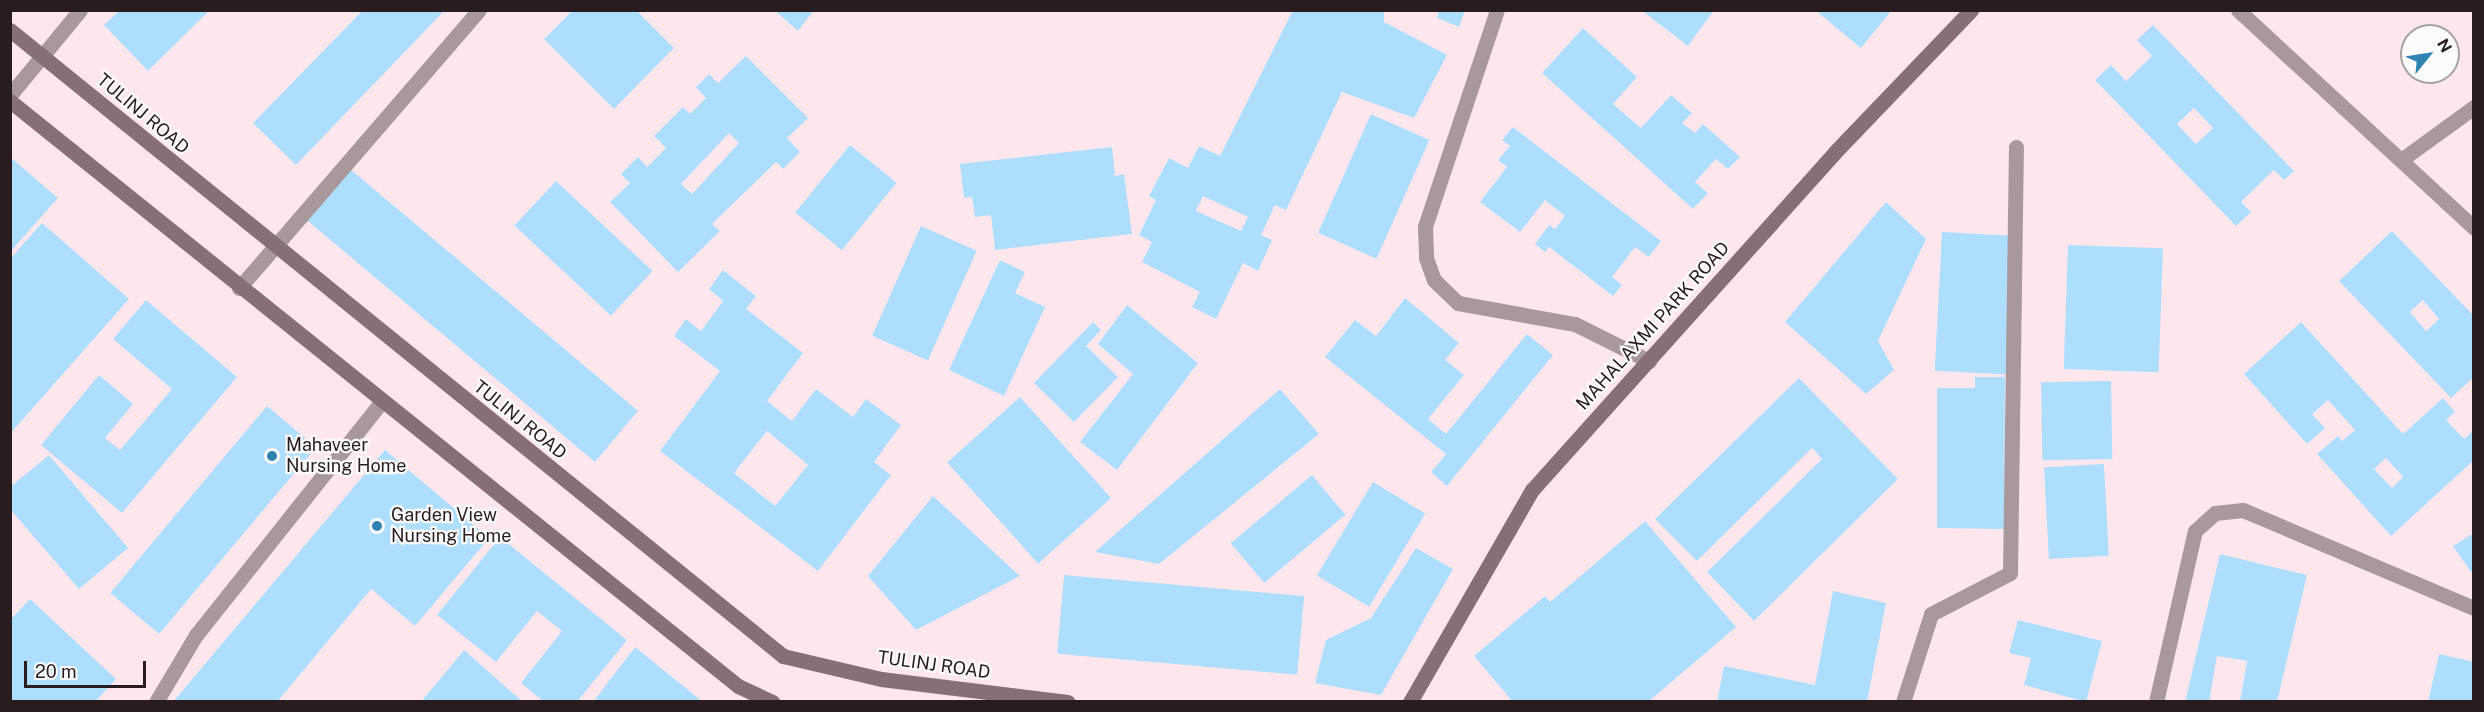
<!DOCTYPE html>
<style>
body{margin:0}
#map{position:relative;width:2484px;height:712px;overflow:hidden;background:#fee7ec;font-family:"Public Sans",sans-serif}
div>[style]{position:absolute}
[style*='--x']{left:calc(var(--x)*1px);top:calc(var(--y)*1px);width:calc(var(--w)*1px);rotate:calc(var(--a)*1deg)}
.building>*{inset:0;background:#aedefe;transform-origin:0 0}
.street>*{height:15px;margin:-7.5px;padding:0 7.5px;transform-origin:7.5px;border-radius:7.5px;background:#a8989c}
.secondary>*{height:15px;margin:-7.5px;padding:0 7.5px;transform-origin:7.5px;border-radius:7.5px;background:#867075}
.dots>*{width:16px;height:16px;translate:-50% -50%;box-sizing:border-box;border:3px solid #fbfbfb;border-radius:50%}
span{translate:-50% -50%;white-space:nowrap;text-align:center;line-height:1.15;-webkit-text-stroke:4.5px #fbfbfb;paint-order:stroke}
.street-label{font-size:18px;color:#291c1f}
.poi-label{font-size:18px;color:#291c1f}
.left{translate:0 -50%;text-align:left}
.frame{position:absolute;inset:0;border:12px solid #291c1f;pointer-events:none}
.north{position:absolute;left:2400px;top:24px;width:60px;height:60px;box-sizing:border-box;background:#fbfbfb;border:2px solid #a7a2a3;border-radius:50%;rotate:60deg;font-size:16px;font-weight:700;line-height:24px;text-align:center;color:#291c1f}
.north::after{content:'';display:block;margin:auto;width:21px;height:27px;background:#2e83b3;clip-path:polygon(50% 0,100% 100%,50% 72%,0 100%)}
.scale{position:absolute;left:24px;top:661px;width:122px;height:27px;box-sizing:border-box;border:3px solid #291c1f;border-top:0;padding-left:8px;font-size:18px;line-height:21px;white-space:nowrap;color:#291c1f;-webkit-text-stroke:4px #fbfbfb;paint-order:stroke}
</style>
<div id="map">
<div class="building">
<div style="clip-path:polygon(120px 10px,210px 10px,148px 71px,104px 25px)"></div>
<div style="clip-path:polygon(363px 10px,445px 10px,296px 165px,253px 123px)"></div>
<div style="clip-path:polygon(573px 10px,636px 10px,674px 48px,614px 109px,544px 39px)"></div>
<div style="clip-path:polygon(774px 10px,814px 10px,798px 31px)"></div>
<div style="clip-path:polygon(evenodd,1293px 10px,1384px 10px,1384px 22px,1447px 55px,1414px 118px,1342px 92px,1286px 210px,1275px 205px,1261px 235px,1272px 240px,1258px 271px,1243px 263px,1216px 319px,1192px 307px,1200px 292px,1142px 262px,1152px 242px,1139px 235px,1156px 200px,1149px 196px,1169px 158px,1188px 168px,1199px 146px,1220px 156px,1293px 10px,1203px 196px,1248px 217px,1241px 231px,1196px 211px,1203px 196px)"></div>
<div style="clip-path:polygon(1439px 10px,1465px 10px,1459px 27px,1437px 18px)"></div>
<div style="clip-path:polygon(1641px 10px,1714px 10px,1688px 46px)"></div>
<div style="clip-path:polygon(1815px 10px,1892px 10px,1861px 48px)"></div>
<div style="clip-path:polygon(evenodd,2153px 25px,2294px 171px,2284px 180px,2274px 170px,2241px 202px,2251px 212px,2236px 226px,2095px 80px,2111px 65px,2126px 81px,2152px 56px,2137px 40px,2153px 25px,2194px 108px,2213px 128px,2196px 144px,2177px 124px,2194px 108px)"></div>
<div style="clip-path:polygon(1583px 28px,1637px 77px,1613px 104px,1641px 128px,1671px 95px,1692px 113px,1682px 123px,1695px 133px,1703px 124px,1740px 157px,1728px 169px,1716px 159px,1695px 182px,1708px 193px,1693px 209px,1542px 73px)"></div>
<div style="clip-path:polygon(evenodd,746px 56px,808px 118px,787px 138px,800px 152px,783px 169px,776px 162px,712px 224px,720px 231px,678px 272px,610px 202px,630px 183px,621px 174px,638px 157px,647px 167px,666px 148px,654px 136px,683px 107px,690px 114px,706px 98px,696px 87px,709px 74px,718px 83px,746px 56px,729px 133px,739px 143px,692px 194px,681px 184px,729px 133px)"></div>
<div style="left:1371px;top:114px;width:64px;height:130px;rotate:24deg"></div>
<div style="clip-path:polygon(1513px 127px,1661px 241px,1649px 257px,1635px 247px,1612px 277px,1622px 285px,1613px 296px,1549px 247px,1545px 252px,1535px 244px,1549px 225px,1555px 229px,1565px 216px,1545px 200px,1520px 232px,1480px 202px,1507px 167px,1498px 160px,1510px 146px,1502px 140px)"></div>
<div style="left:850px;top:145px;width:60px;height:87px;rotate:39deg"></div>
<div style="clip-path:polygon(1112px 147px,1115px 176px,1124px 174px,1132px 234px,995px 250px,991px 215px,975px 217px,972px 197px,964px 198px,960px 164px)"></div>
<div style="clip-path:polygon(10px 157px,58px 198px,10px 252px)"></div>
<div style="left:350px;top:169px;width:376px;height:67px;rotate:40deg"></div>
<div style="left:556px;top:181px;width:132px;height:61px;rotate:43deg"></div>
<div style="clip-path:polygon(1886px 202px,1926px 239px,1878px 341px,1894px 370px,1866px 394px,1785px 322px)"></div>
<div style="clip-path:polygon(42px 223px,129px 299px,10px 434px,10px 259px)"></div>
<div style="left:921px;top:226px;width:61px;height:120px;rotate:24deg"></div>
<div style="clip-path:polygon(evenodd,2392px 231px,2474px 316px,2474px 377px,2451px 398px,2339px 281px,2392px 231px,2423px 300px,2439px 319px,2426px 331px,2410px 312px,2423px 300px)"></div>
<div style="left:1942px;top:232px;width:71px;height:139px;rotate:3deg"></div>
<div style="left:2068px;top:245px;width:95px;height:124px;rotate:2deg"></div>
<div style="clip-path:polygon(1000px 260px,1025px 272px,1015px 293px,1045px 307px,1004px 396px,949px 370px)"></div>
<div style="clip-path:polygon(evenodd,723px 270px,756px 296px,746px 309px,803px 353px,767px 401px,792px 421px,816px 389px,853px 417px,866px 399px,901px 425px,874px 462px,891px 475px,818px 571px,660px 451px,720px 371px,674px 336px,686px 319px,701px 331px,723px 301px,709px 289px,723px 270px,767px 431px,808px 465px,775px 506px,734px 473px,767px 431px)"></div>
<div style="clip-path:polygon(1405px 298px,1459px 343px,1445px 360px,1464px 375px,1428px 419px,1446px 434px,1527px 334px,1553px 355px,1447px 486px,1431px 472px,1446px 454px,1325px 357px,1355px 320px,1376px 336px)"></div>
<div style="clip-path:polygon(146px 300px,237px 377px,122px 513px,41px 445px,99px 375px,133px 404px,105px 438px,120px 450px,172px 389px,113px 339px)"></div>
<div style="clip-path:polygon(1127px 305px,1198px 363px,1117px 470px,1080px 442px,1133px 374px,1098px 344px)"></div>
<div style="clip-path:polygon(1093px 322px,1101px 330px,1086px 346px,1118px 377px,1074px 422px,1034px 383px)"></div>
<div style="clip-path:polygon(evenodd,2301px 322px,2403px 434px,2443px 398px,2455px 412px,2446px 420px,2464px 439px,2474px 430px,2474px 460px,2391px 536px,2317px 454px,2338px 436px,2342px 441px,2355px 430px,2328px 400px,2312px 414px,2325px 428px,2307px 444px,2244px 374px,2301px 322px,2386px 458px,2403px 477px,2392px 488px,2374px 469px,2386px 458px)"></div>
<div style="clip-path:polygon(1975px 377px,2005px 377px,2004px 529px,1937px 528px,1937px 388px,1975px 388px)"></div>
<div style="clip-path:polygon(1799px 378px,1898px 479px,1754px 621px,1707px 572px,1822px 459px,1812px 448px,1697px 561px,1655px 519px)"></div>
<div style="left:2111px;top:381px;width:78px;height:70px;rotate:89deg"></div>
<div style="clip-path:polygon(1280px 389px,1319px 434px,1159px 564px,1095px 552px)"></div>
<div style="left:1020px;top:397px;width:136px;height:98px;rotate:48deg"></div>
<div style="left:267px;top:406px;width:64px;height:244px;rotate:40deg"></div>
<div style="clip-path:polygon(385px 450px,489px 538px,415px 626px,371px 589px,277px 702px,173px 702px)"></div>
<div style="clip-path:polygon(49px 455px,128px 548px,79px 589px,10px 509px,10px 487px)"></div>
<div style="left:2104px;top:464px;width:92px;height:60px;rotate:87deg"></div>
<div style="left:1312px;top:475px;width:52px;height:106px;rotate:50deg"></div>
<div style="left:1373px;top:482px;width:61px;height:109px;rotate:31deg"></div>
<div style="clip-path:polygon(933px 496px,1020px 576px,916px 630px,868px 576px)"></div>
<div style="clip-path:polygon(1645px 521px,1736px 627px,1648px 702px,1513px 702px,1474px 656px,1545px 596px,1550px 602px)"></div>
<div style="clip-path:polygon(2474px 533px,2474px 571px,2471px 572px,2453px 546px)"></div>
<div style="clip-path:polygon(500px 537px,627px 640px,577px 702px,544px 702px,521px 683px,562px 631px,537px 611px,496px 662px,437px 615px)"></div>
<div style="clip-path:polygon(1416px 548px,1453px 569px,1381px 695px,1315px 683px,1326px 640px,1371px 618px)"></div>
<div style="clip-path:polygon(2220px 554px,2307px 575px,2277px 702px,2240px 702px,2247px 661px,2217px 656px,2209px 702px,2185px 702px)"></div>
<div style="left:1064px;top:575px;width:241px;height:79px;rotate:5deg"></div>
<div style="clip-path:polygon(1833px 591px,1886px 603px,1867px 702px,1717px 702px,1724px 666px,1815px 685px)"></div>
<div style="clip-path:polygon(30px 599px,116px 679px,95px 702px,10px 702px,10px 620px)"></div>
<div style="clip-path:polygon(2018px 620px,2102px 641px,2086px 702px,2024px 685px,2031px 658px,2009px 653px)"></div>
<div style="clip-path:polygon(635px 647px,703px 702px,593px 702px)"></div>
<div style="clip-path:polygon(464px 650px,523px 702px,421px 702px)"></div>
<div style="clip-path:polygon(2439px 654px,2474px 662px,2474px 702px,2428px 702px)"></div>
</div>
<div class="street">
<div style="--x:1497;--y:10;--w:228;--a:108.4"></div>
<div style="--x:1425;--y:226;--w:32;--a:88"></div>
<div style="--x:1426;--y:258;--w:23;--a:70"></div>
<div style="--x:1434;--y:280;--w:33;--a:44"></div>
<div style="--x:1458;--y:303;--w:119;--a:10.2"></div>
<div style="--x:1575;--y:324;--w:83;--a:26.6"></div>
<div style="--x:2238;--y:10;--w:321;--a:42.7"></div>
<div style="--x:10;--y:95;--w:110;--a:-50.5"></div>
<div style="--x:2401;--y:160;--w:90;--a:-36"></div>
<div style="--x:239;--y:288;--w:367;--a:-49.2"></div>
<div style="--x:156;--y:702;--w:78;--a:-59.2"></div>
<div style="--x:196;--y:635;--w:299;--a:-51.5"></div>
<div style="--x:1903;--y:702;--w:92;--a:-72.3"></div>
<div style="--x:1931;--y:614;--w:89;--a:-27.4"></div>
<div style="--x:2010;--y:573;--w:426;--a:-89.2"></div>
<div style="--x:2156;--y:702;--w:175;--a:-77.2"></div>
<div style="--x:2195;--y:531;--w:27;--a:-42"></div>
<div style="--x:2215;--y:513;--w:28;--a:-6"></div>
<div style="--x:2243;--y:510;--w:251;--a:23"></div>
</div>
<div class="secondary">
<div style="--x:10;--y:30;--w:995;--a:39"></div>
<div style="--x:783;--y:656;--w:101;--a:13.2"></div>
<div style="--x:881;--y:679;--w:188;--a:7"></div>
<div style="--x:10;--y:101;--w:934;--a:38.78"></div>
<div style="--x:738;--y:686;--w:38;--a:25"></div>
<div style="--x:1410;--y:702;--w:245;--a:-60.1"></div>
<div style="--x:1532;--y:490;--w:454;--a:-48.1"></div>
<div style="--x:1835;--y:152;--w:197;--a:-46.2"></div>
</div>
<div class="dots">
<div style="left:272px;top:456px;background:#2e83b3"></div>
<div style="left:377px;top:526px;background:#2e83b3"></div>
</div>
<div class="street-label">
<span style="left:143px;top:114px;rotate:40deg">TULINJ ROAD</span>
<span style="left:1653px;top:326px;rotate:-48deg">MAHALAXMI PARK ROAD</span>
<span style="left:520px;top:420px;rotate:39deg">TULINJ ROAD</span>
<span style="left:934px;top:665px;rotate:8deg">TULINJ ROAD</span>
</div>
<div class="poi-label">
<span class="left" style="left:286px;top:456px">Mahaveer<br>Nursing Home</span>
<span class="left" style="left:391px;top:526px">Garden View<br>Nursing Home</span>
</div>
<div class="frame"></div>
<div class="north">N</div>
<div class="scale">20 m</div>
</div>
